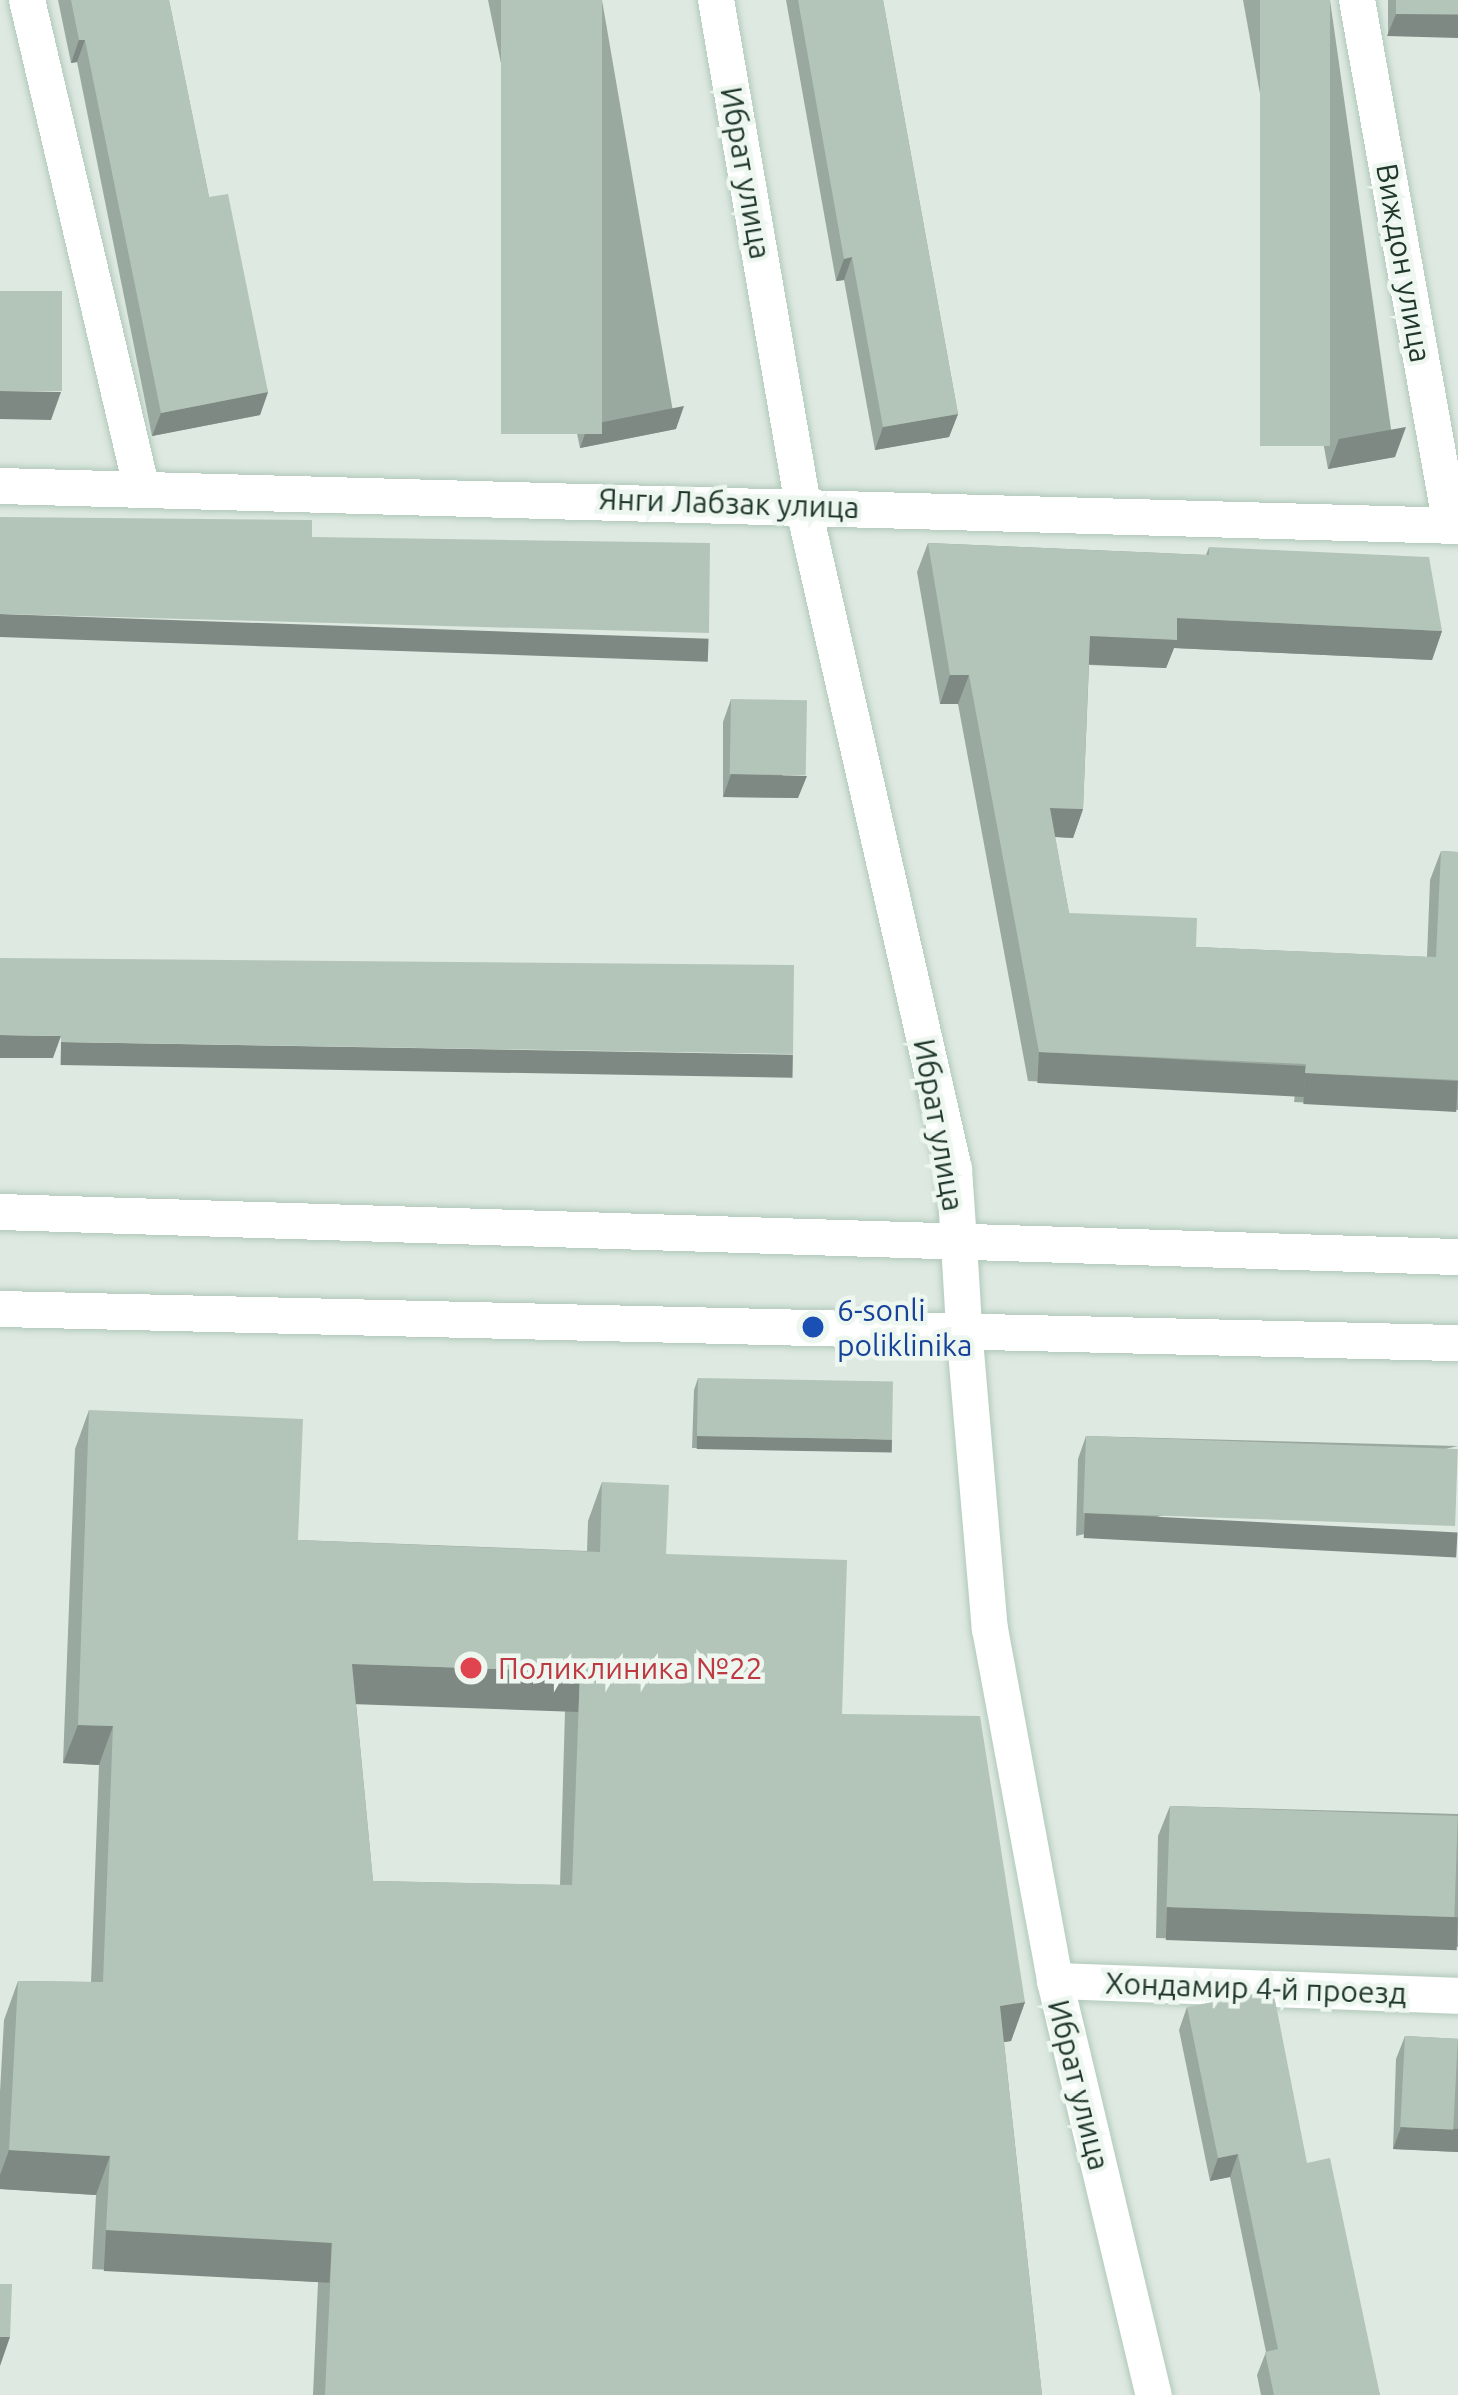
<!DOCTYPE html>
<meta charset="utf-8">
<style>
body{margin:0}
#map{position:relative;width:1458px;height:2395px;overflow:hidden;background:#dee9e1;font-family:Ubuntu,sans-serif}
div>[style]{position:absolute}
[style*='--x']{left:calc(var(--x)*1px);top:calc(var(--y)*1px);width:calc(var(--w)*1px);rotate:calc(var(--a)*1deg)}
.roads{filter:drop-shadow(0 0 3px #b1c9ba) drop-shadow(0 0 3px #b1c9ba)}
.minor>*{height:36px;margin:-18px;padding:0 18px;transform-origin:18px;border-radius:18px;background:#fff}
.tertiary>*{height:36px;margin:-18px;padding:0 18px;transform-origin:18px;border-radius:18px;background:#fff}
.secondary>*{height:36px;margin:-18px;padding:0 18px;transform-origin:18px;border-radius:18px;background:#fff}
.wall>*{inset:0;background:#9aa99f;transform-origin:0 0}
.shaded-wall>*{inset:0;background:#7d8982;transform-origin:0 0}
.building>*{inset:0;background:#b3c4b9;transform-origin:0 0}
.dots>*{width:33px;height:33px;translate:-50% -50%;box-sizing:border-box;border:6px solid #eef6f0;border-radius:50%}
span{translate:-50% -50%;white-space:nowrap;text-align:center;line-height:1.15;-webkit-text-stroke:9px #eef6f0;paint-order:stroke}
.street-label{font-size:30px;color:#20382b}
.transit-label{font-size:30px;color:#164399}
.left{translate:0 -50%;text-align:left}
.health-label{font-size:30px;color:#be3a42}
</style>
<div id="map">
<div class="roads">
<div class="minor">
<div style="--x:27;--y:0;--w:499;--a:76.8"></div>
<div style="--x:1357;--y:0;--w:534;--a:79.87"></div>
<div style="--x:0;--y:486;--w:1459;--a:1.57"></div>
<div style="--x:964;--y:1328;--w:302;--a:85.1"></div>
<div style="--x:990;--y:1629;--w:358;--a:79.5"></div>
<div style="--x:1055;--y:1981;--w:426;--a:76.6"></div>
<div style="--x:1055;--y:1981;--w:403;--a:2.1"></div>
</div>
<div class="tertiary">
<div style="--x:716;--y:0;--w:512;--a:80.23"></div>
<div style="--x:803;--y:505;--w:681;--a:77.19"></div>
<div style="--x:954;--y:1169;--w:74;--a:86.1"></div>
</div>
<div class="secondary">
<div style="--x:0;--y:1212;--w:1459;--a:1.77"></div>
<div style="--x:959;--y:1243;--w:85;--a:86.6"></div>
<div style="--x:0;--y:1309;--w:1458;--a:1.34"></div>
</div>
</div>
<div class="wall">
<div style="clip-path:polygon(58px 0,169px 0,209px 197px,268px 392px,260px 415px,152px 436px,77px 62px,71px 63px)"></div>
<div style="clip-path:polygon(488px 0,602px 0,676px 429px,580px 448px)"></div>
<div style="clip-path:polygon(786px 0,883px 0,958px 414px,949px 437px,875px 450px,844px 280px,836px 281px)"></div>
<div style="clip-path:polygon(1243px 0,1330px 0,1395px 457px,1328px 469px)"></div>
<div style="left:1388px;top:0;width:70px;height:36px"></div>
<div style="clip-path:polygon(928px 543px,1206px 555px,1209px 547px,1442px 631px,1432px 660px,1174px 648px,1166px 668px,1089px 665px,1083px 809px,1073px 838px,1055px 837px,1069px 913px,1196px 947px,1427px 957px,1430px 880px,1441px 851px,1458px 852px,1458px 1110px,1294px 1102px,1295px 1093px,1028px 1081px,958px 704px,940px 704px,917px 572px)"></div>
<div style="clip-path:polygon(731px 699px,798px 798px,723px 797px,723px 722px)"></div>
<div style="clip-path:polygon(698px 1378px,888px 1452px,692px 1448px,694px 1390px)"></div>
<div style="clip-path:polygon(evenodd,89px 1410px,298px 1540px,587px 1551px,588px 1521px,602px 1482px,666px 1554px,842px 1714px,1025px 2002px,1011px 2041px,1004px 2042px,1042px 2395px,313px 2395px,318px 2282px,92px 2269px,96px 2195px,0 2189px,0 2092px,4px 2020px,18px 1981px,91px 1982px,99px 1765px,63px 1763px,75px 1449px,89px 1410px,356px 1703px,565px 1711px,560px 1885px,373px 1881px,356px 1703px)"></div>
<div style="clip-path:polygon(1086px 1436px,1458px 1446px,1076px 1536px,1078px 1459px)"></div>
<div style="clip-path:polygon(1170px 1806px,1458px 1814px,1458px 1947px,1156px 1938px,1158px 1836px)"></div>
<div style="clip-path:polygon(1187px 2007px,1307px 2163px,1380px 2395px,1261px 2395px,1257px 2375px,1266px 2352px,1230px 2177px,1210px 2181px,1179px 2030px)"></div>
<div style="clip-path:polygon(1405px 2036px,1458px 2039px,1458px 2152px,1393px 2149px,1396px 2059px)"></div>
</div>
<div class="shaded-wall">
<div style="clip-path:polygon(1396px 14px,1458px 15px,1458px 38px,1387px 36px)"></div>
<div style="clip-path:polygon(79px 40px,85px 40px,77px 62px,71px 63px)"></div>
<div style="clip-path:polygon(852px 257px,844px 280px,836px 281px,844px 259px)"></div>
<div style="clip-path:polygon(0 391px,61px 392px,51px 420px,0 419px)"></div>
<div style="clip-path:polygon(268px 392px,260px 415px,152px 436px,161px 413px)"></div>
<div style="clip-path:polygon(684px 406px,676px 429px,580px 448px,588px 425px)"></div>
<div style="clip-path:polygon(958px 414px,949px 437px,875px 450px,883px 427px)"></div>
<div style="clip-path:polygon(1406px 427px,1395px 457px,1328px 469px,1339px 439px)"></div>
<div style="left:0;top:614px;width:709px;height:23px;rotate:2deg"></div>
<div style="clip-path:polygon(1177px 618px,1442px 631px,1432px 660px,1174px 648px,1166px 668px,1080px 664px,1090px 636px)"></div>
<div style="clip-path:polygon(950px 675px,969px 675px,958px 704px,940px 704px)"></div>
<div style="clip-path:polygon(731px 774px,807px 776px,798px 798px,723px 797px)"></div>
<div style="clip-path:polygon(1050px 808px,1083px 809px,1073px 838px,1039px 836px)"></div>
<div style="clip-path:polygon(0 1035px,61px 1036px,53px 1058px,0 1058px)"></div>
<div style="left:61px;top:1042px;width:732px;height:23px;rotate:1deg"></div>
<div style="left:1039px;top:1052px;width:267px;height:31px;rotate:3deg"></div>
<div style="left:1305px;top:1073px;width:153px;height:31px;rotate:3deg"></div>
<div style="left:697px;top:1436px;width:195px;height:13px;rotate:1deg"></div>
<div style="left:1085px;top:1513px;width:373px;height:25px;rotate:3deg"></div>
<div style="left:352px;top:1664px;width:228px;height:40px;rotate:2deg"></div>
<div style="clip-path:polygon(78px 1725px,113px 1726px,99px 1765px,63px 1763px)"></div>
<div style="left:1167px;top:1907px;width:291px;height:33px;rotate:2deg"></div>
<div style="clip-path:polygon(1025px 2002px,1011px 2041px,986px 2045px,1000px 2006px)"></div>
<div style="clip-path:polygon(1401px 2127px,1458px 2129px,1458px 2152px,1393px 2149px)"></div>
<div style="clip-path:polygon(9px 2150px,110px 2156px,96px 2195px,0 2189px,0 2175px)"></div>
<div style="clip-path:polygon(1238px 2154px,1230px 2177px,1210px 2181px,1218px 2158px)"></div>
<div style="left:106px;top:2230px;width:226px;height:41px;rotate:3deg"></div>
<div style="clip-path:polygon(0 2337px,10px 2337px,0 2366px)"></div>
</div>
<div class="building">
<div style="clip-path:polygon(71px 0,169px 0,209px 197px,228px 194px,268px 392px,161px 413px,85px 40px,79px 40px)"></div>
<div style="left:501px;top:0;width:101px;height:434px"></div>
<div style="clip-path:polygon(798px 0,883px 0,958px 414px,883px 427px,852px 257px,844px 259px)"></div>
<div style="left:1260px;top:0;width:70px;height:446px"></div>
<div style="left:1396px;top:0;width:62px;height:14px"></div>
<div style="left:0;top:291px;width:62px;height:100px"></div>
<div style="clip-path:polygon(0 517px,312px 520px,312px 537px,710px 543px,709px 633px,0 614px)"></div>
<div style="clip-path:polygon(928px 543px,1209px 555px,1209px 547px,1429px 557px,1442px 631px,1177px 618px,1177px 640px,1090px 636px,1083px 809px,1050px 808px,1069px 913px,1197px 918px,1196px 947px,1436px 957px,1441px 851px,1458px 852px,1458px 1080px,1305px 1073px,1306px 1064px,1039px 1052px,969px 675px,950px 675px)"></div>
<div style="left:731px;top:699px;width:76px;height:75px;rotate:1deg"></div>
<div style="clip-path:polygon(0 958px,794px 965px,793px 1054px,61px 1042px,61px 1036px,0 1035px)"></div>
<div style="left:698px;top:1378px;width:195px;height:58px;rotate:1deg"></div>
<div style="clip-path:polygon(evenodd,89px 1410px,303px 1419px,298px 1540px,600px 1552px,602px 1482px,669px 1485px,666px 1554px,847px 1560px,842px 1714px,980px 1716px,1025px 2002px,1000px 2006px,1042px 2395px,325px 2395px,332px 2243px,106px 2230px,110px 2156px,9px 2150px,18px 1981px,103px 1982px,113px 1726px,78px 1725px,89px 1410px,352px 1664px,580px 1672px,572px 1885px,373px 1881px,352px 1664px)"></div>
<div style="left:1086px;top:1436px;width:372px;height:77px;rotate:2deg"></div>
<div style="left:1170px;top:1806px;width:288px;height:101px;rotate:2deg"></div>
<div style="clip-path:polygon(1273px 1990px,1307px 2163px,1330px 2158px,1380px 2395px,1274px 2395px,1265px 2352px,1278px 2349px,1238px 2154px,1218px 2158px,1187px 2007px)"></div>
<div style="left:1405px;top:2036px;width:53px;height:91px;rotate:3deg"></div>
<div style="clip-path:polygon(0 2284px,12px 2284px,10px 2337px,0 2337px)"></div>
</div>
<div class="dots">
<div style="left:813px;top:1327px;background:#1a4fb4"></div>
<div style="left:471px;top:1668px;background:#e0444e"></div>
</div>
<div class="street-label">
<span style="left:746px;top:173px;rotate:80deg">Ибрат улица</span>
<span style="left:1404px;top:263px;rotate:80deg">Виждон улица</span>
<span style="left:729px;top:503px;rotate:2deg">Янги Лабзак улица</span>
<span style="left:939px;top:1125px;rotate:80deg">Ибрат улица</span>
<span style="left:1256px;top:1988px;rotate:2deg">Хондамир 4-й проезд</span>
<span style="left:1079px;top:2085px;rotate:76deg">Ибрат улица</span>
</div>
<div class="transit-label">
<span class="left" style="left:837px;top:1327px">6-sonli<br>poliklinika</span>
</div>
<div class="health-label">
<span class="left" style="left:498px;top:1668px">Поликлиника №22</span>
</div>
</div>
